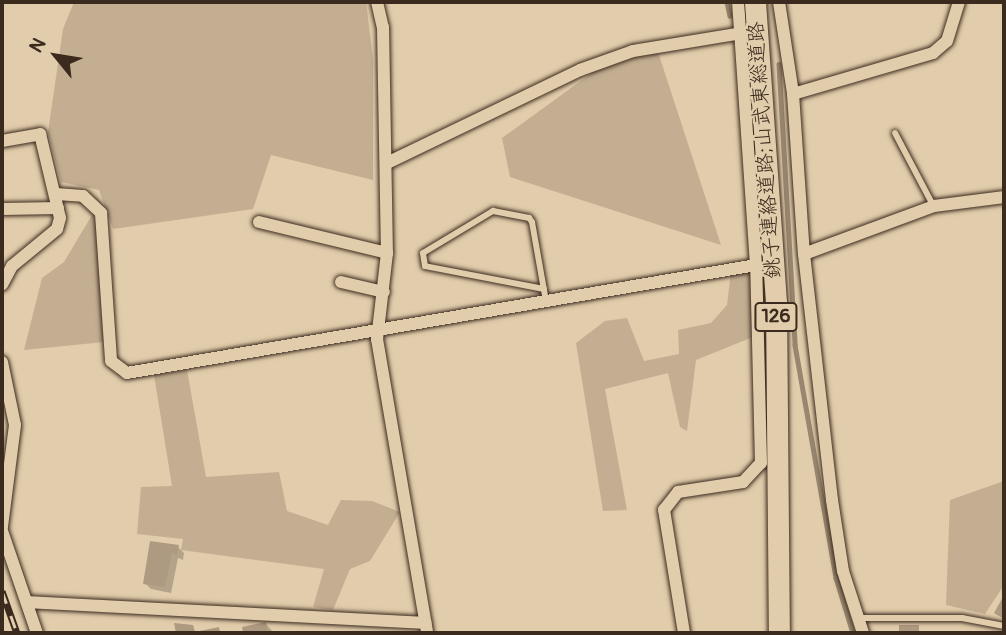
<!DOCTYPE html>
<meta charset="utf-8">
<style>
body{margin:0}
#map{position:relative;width:1006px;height:635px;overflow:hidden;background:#e1ccab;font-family:Pangolin,"Klee One",sans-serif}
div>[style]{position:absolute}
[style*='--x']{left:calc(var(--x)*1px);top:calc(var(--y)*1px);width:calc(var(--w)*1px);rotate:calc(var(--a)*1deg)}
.green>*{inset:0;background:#c3ae91}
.shadow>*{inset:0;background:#0003}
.stream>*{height:4.5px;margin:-2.25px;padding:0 2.25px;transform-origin:2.25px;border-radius:2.25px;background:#99866e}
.building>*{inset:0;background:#ae9a80;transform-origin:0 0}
.roads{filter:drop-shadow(0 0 2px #3b2a1e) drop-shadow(0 0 2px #3b2a1e)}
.service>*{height:6px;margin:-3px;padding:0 3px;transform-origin:3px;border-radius:3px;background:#e1ccab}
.minor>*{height:12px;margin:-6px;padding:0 6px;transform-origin:6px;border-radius:6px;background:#e1ccab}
.trunk>*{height:21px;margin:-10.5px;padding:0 10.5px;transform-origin:10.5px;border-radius:10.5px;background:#e1ccab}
.rail>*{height:7px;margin-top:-3.5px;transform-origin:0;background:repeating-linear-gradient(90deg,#e1ccab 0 13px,#3b2a1e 0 26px);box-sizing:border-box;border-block:2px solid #3b2a1e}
span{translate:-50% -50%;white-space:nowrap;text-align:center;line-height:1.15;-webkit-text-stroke:5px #e1ccab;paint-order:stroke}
.shield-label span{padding:2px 5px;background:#e1ccab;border:2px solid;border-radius:5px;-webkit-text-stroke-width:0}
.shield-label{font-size:19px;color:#3b2a1e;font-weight:700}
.street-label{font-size:21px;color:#3b2a1e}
.frame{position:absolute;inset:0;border:4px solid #3b2a1e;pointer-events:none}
.north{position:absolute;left:21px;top:21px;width:70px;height:70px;-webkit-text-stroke:5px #e1ccab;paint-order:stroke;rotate:300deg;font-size:19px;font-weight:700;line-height:28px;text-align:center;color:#3b2a1e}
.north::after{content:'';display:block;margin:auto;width:24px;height:32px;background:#3b2a1e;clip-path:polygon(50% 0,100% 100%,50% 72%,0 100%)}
</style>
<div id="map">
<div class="green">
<div style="clip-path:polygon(74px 2px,366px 2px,373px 59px,373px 180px,271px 155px,253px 209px,113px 229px,99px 190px,61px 182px,48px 132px,63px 29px)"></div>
<div style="clip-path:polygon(633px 43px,658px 52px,721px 245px,510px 177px,502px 138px)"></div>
<div style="clip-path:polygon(92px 215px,99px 226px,104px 342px,24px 350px,42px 278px,64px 262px)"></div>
<div style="clip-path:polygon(769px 268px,770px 330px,696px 360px,687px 431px,680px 427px,668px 373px,605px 389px,627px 510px,603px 511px,576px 343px,605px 321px,627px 318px,644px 361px,679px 354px,678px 330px,711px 323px,727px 305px,731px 271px)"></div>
<div style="clip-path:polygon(187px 370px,206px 477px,279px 472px,287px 511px,328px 525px,341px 500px,372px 501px,400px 512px,370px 561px,350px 569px,333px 610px,313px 607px,324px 569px,181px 550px,183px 539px,137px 534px,141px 487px,172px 486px,154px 375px)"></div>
<div style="clip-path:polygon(1004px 481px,1004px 585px,985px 614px,946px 605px,950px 500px)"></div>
</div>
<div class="shadow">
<div style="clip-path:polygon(151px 543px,178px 547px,184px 553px,183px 560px,178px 558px,171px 593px,151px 589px,145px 583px)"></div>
<div style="clip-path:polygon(265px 623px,274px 633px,245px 633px,244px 628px)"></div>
</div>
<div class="stream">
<div style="--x:727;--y:2;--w:14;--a:78"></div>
<div style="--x:779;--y:64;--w:281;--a:86.7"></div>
<div style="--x:795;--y:345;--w:237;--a:80"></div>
<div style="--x:836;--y:578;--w:58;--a:72.8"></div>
</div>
<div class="building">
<div style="clip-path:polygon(150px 541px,179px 545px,177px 555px,172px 553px,165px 587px,143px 584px)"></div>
<div style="clip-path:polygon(1004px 595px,1004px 619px,994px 613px)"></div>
<div style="clip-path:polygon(266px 622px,268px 633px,243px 633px,242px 627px)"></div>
<div style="clip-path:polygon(174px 623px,193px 625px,195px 632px,219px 627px,220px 633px,176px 633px)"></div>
<div style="left:899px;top:625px;width:20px;height:8px"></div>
</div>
<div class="roads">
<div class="service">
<div style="--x:895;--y:133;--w:81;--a:62.2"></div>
<div style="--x:544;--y:289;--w:121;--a:-169.1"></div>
<div style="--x:425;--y:266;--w:13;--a:-99"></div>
<div style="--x:423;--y:253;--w:82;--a:-31"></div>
<div style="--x:493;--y:211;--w:37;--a:11"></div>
<div style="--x:529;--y:218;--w:5;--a:53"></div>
<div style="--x:532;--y:222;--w:80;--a:80"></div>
<div style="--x:857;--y:618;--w:105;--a:0"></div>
<div style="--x:962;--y:618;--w:43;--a:10.8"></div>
</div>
<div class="minor">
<div style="--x:377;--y:2;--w:26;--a:77"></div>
<div style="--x:383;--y:27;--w:226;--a:89"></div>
<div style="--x:387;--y:253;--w:87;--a:96.6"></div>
<div style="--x:377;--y:339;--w:298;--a:80.3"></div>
<div style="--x:779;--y:2;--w:93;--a:81.3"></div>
<div style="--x:793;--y:94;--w:160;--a:86.1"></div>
<div style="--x:804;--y:254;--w:248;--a:83.5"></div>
<div style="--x:832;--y:500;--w:72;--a:81.2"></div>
<div style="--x:843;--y:571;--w:65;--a:72.1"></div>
<div style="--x:793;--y:94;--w:146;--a:-16.3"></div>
<div style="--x:933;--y:53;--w:18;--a:-41"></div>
<div style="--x:947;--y:41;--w:41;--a:-72.9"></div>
<div style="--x:2;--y:141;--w:39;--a:-10"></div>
<div style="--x:40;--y:134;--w:86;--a:76.6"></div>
<div style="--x:60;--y:218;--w:11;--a:105"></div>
<div style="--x:57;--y:229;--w:58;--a:140.6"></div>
<div style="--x:12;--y:266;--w:21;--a:118"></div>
<div style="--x:387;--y:163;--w:214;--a:-25.7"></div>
<div style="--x:580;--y:70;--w:56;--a:-19.7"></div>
<div style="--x:633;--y:51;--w:110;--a:-9.4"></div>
<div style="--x:56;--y:194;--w:27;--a:4"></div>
<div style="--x:83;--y:196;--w:25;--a:43"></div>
<div style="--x:101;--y:213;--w:148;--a:86.1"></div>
<div style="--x:111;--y:361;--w:20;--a:37"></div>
<div style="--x:127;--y:373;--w:638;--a:-9.74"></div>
<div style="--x:2;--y:209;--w:56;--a:-1"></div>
<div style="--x:259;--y:222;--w:132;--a:13.6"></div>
<div style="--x:804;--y:254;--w:139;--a:-20.3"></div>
<div style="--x:934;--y:206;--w:71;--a:-7.3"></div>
<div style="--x:341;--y:282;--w:44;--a:13.1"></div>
<div style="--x:2;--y:362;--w:64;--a:78.3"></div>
<div style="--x:15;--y:425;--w:103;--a:97.3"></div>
<div style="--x:2;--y:531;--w:108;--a:71.1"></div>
<div style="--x:27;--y:602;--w:399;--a:3"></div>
<div style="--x:684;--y:633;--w:125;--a:-99.2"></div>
<div style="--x:664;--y:510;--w:23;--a:-52"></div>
<div style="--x:678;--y:492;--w:66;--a:-8.7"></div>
<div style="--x:743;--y:482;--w:26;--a:-47"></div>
<div style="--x:761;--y:463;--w:198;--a:-91.4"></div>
<div style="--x:756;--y:265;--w:264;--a:-93.9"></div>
</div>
<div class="trunk">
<div style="--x:755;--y:2;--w:301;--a:86"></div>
<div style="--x:776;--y:302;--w:331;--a:89.5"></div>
</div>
</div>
<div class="rail">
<div style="--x:2;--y:591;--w:45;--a:70.3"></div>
</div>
<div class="shield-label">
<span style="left:776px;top:317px">126</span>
</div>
<div class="street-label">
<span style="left:765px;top:150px;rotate:-94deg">銚子連絡道路;山武東総道路</span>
</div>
<div class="frame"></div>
<div class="north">N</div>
</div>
